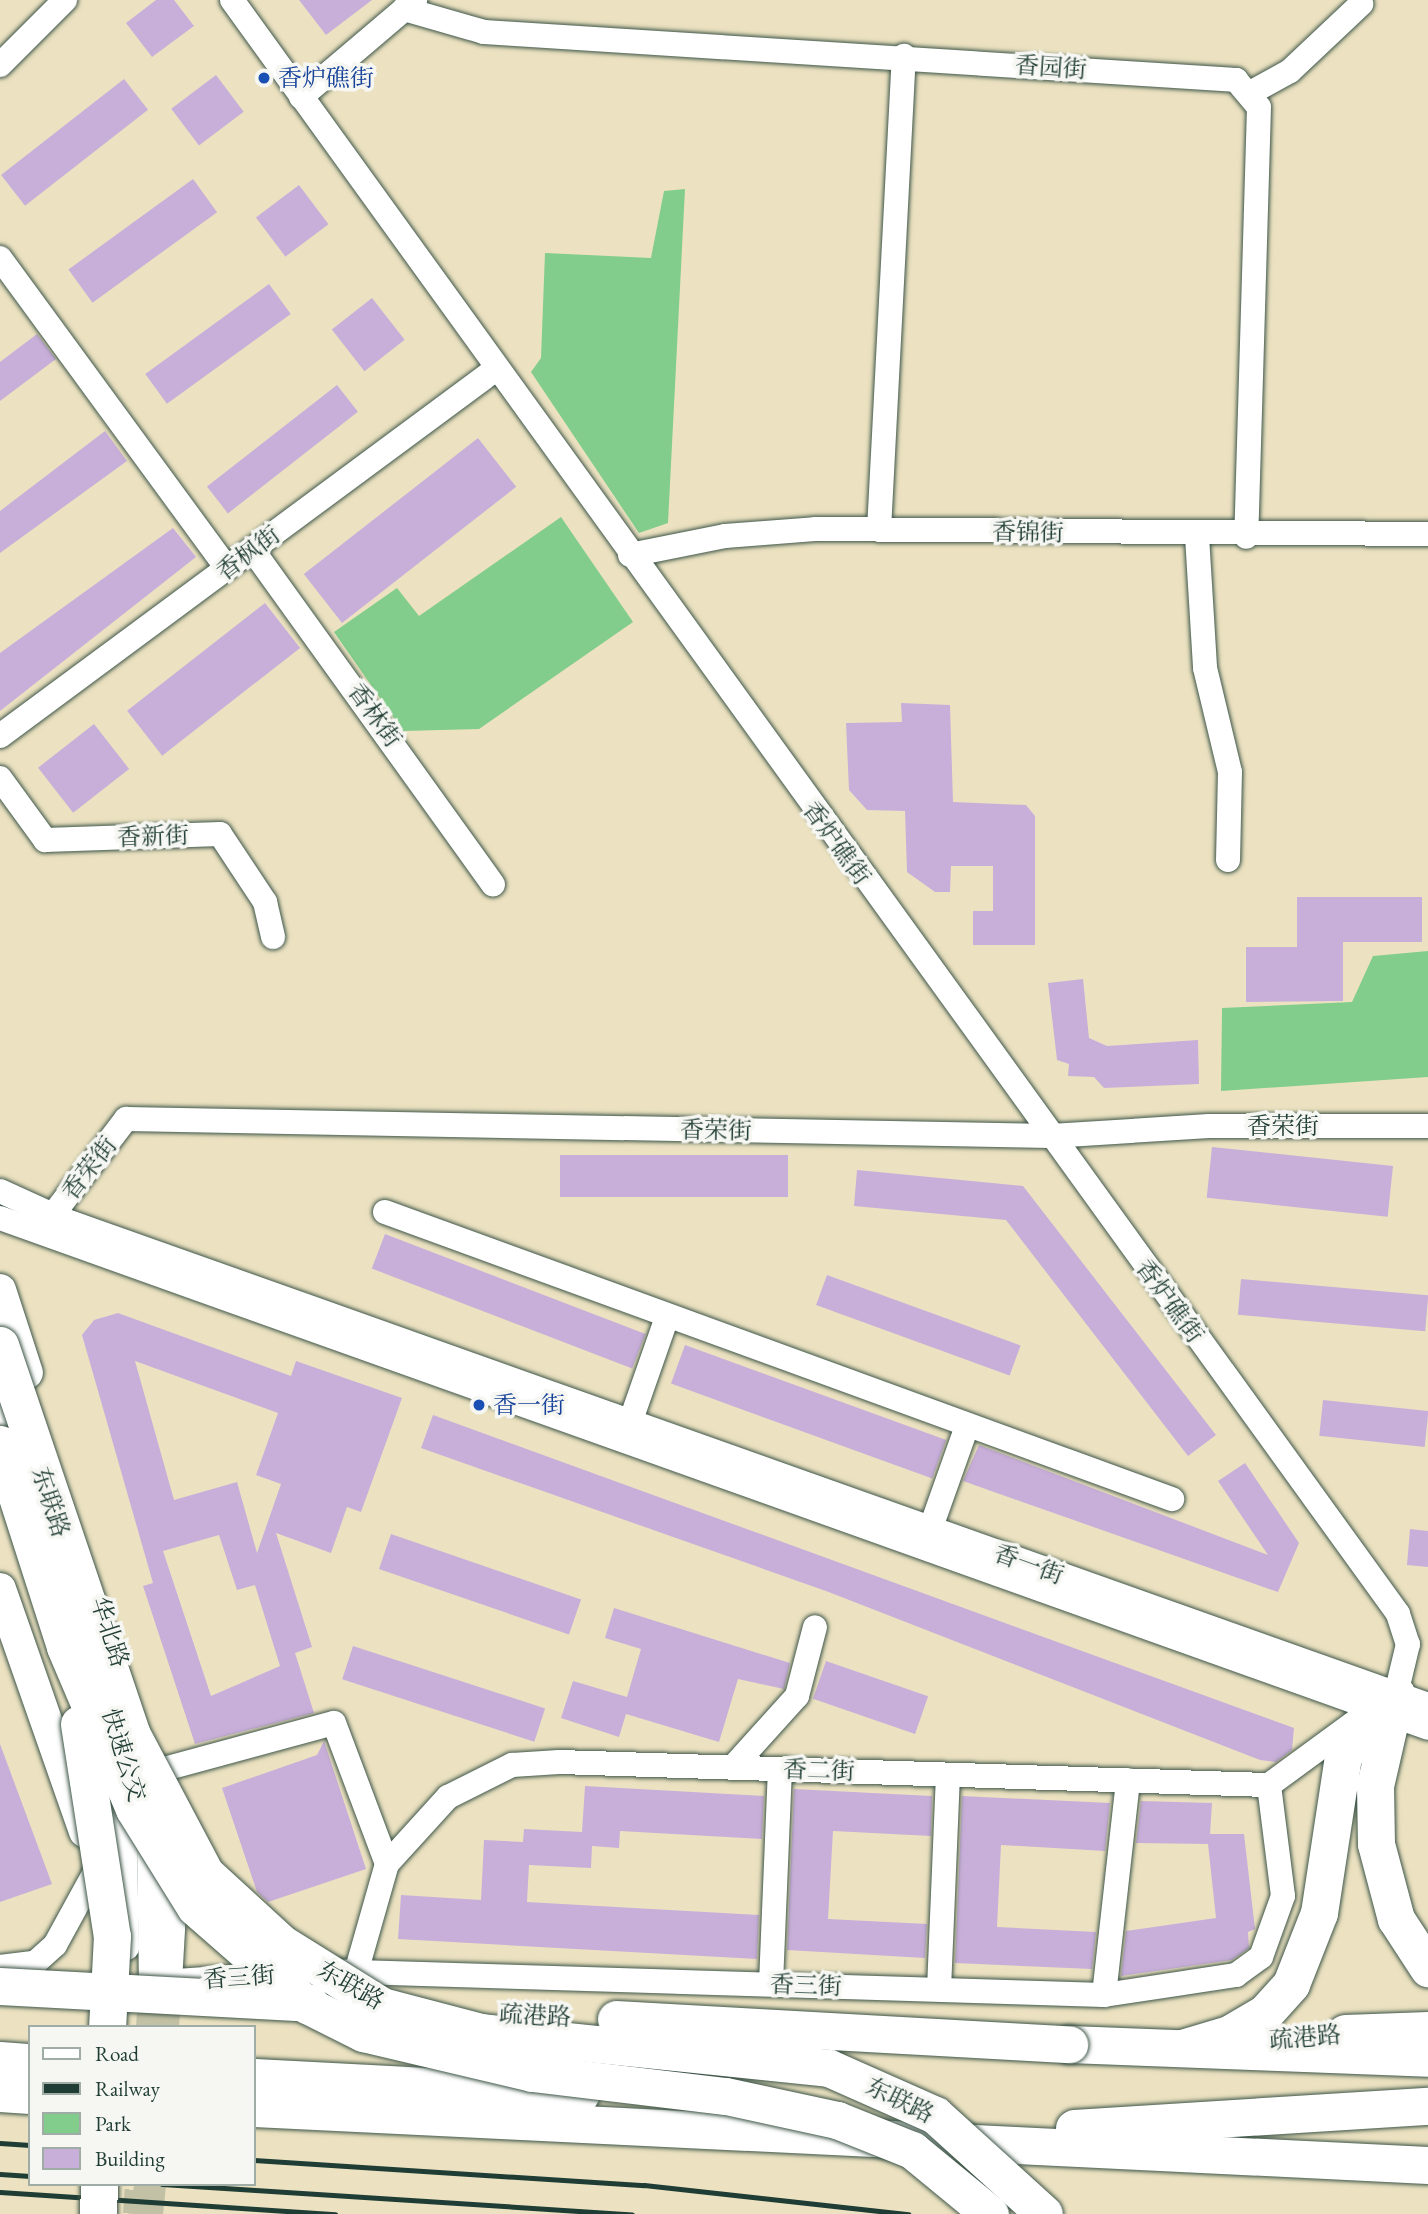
<!DOCTYPE html>
<meta charset="utf-8">
<style>
body{margin:0}
#map{position:relative;width:1428px;height:2214px;overflow:hidden;background:#ece2c1;font-family:"EB Garamond","Noto Serif SC",serif}
div>[style]{position:absolute}
[style*='--x']{left:calc(var(--x)*1px);top:calc(var(--y)*1px);width:calc(var(--w)*1px);rotate:calc(var(--a)*1deg)}
.green>*{inset:0;background:#82cd8b}
.building>*{inset:0;background:#c8afd9;transform-origin:0 0}
.minor-tunnel>*{height:24px;margin-top:-12px;transform-origin:0;background:repeating-linear-gradient(90deg,#c3c1a5 0 24px,transparent 0 36px)}
.major-tunnel>*{height:32px;margin-top:-16px;transform-origin:0;background:repeating-linear-gradient(90deg,#c3c1a5 0 32px,transparent 0 48px)}
.roads{filter:drop-shadow(0 0 2px #3e5649) drop-shadow(0 0 2px #3e5649)}
.minor>*{height:24px;margin:-12px;padding:0 12px;transform-origin:12px;border-radius:12px;background:#fff}
.major>*{height:32px;margin:-16px;padding:0 16px;transform-origin:16px;border-radius:16px;background:#fff}
.highway>*{height:37px;margin:-18.5px;padding:0 18.5px;transform-origin:18.5px;border-radius:18.5px;background:#fff}
.rail>*{height:5px;margin:-2.5px;padding:0 2.5px;transform-origin:2.5px;border-radius:2.5px;background:#1f3d34}
.bridges{filter:drop-shadow(0 0 2px #3e5649) drop-shadow(0 0 2px #3e5649)}
.highway-bridge>*{height:37px;margin:-18.5px;padding:0 18.5px;transform-origin:18.5px;border-radius:18.5px;background:#fff}
.dots>*{width:19px;height:19px;translate:-50% -50%;box-sizing:border-box;border:4px solid #f6f6f2;border-radius:50%}
span{translate:-50% -50%;white-space:nowrap;text-align:center;line-height:1.15;-webkit-text-stroke:7px #f6f6f2;paint-order:stroke}
.street-label{font-size:24px;color:#1f3d34}
.transit-label{font-size:24px;color:#164399}
.left{translate:0 -50%;text-align:left}
.legend{position:absolute;left:28px;top:2025px;width:228px;height:161px;box-sizing:border-box;background:#f6f6f2;border:2px solid #a0aca6;margin:0;padding:9px 12px;list-style:none;font-size:21px;color:#1f3d34}
.legend li{display:flex;align-items:center;gap:14px;height:35px}
.legend b{width:35px;border:2px solid #a0aca6}
</style>
<div id="map">
<div class="green">
<div style="clip-path:polygon(685px 189px,668px 523px,639px 533px,531px 372px,541px 358px,545px 253px,651px 258px,664px 191px)"></div>
<div style="clip-path:polygon(561px 517px,633px 622px,479px 729px,403px 731px,334px 632px,397px 588px,419px 616px)"></div>
<div style="clip-path:polygon(1428px 951px,1428px 1077px,1221px 1091px,1222px 1008px,1352px 1002px,1373px 956px)"></div>
</div>
<div class="building">
<div style="clip-path:polygon(156px 0,174px 0,194px 26px,152px 57px,126px 23px)"></div>
<div style="clip-path:polygon(299px 0,372px 0,326px 35px)"></div>
<div style="left:216px;top:75px;width:46px;height:56px;rotate:53deg"></div>
<div style="left:124px;top:79px;width:39px;height:156px;rotate:52deg"></div>
<div style="left:193px;top:179px;width:41px;height:154px;rotate:54deg"></div>
<div style="left:299px;top:185px;width:49px;height:54px;rotate:53deg"></div>
<div style="left:269px;top:284px;width:37px;height:153px;rotate:54deg"></div>
<div style="left:372px;top:298px;width:53px;height:51px;rotate:52deg"></div>
<div style="clip-path:polygon(37px 334px,56px 359px,0 401px,0 362px)"></div>
<div style="left:337px;top:385px;width:34px;height:165px;rotate:52deg"></div>
<div style="clip-path:polygon(105px 431px,127px 461px,0 553px,0 511px)"></div>
<div style="left:478px;top:438px;width:62px;height:221px;rotate:52deg"></div>
<div style="clip-path:polygon(173px 528px,196px 557px,0 711px,0 653px)"></div>
<div style="left:265px;top:603px;width:57px;height:175px;rotate:52deg"></div>
<div style="clip-path:polygon(901px 703px,950px 705px,953px 802px,1026px 805px,1035px 816px,1035px 945px,973px 945px,973px 911px,993px 911px,993px 866px,951px 866px,950px 892px,935px 892px,907px 872px,905px 811px,867px 810px,849px 790px,846px 723px,902px 722px)"></div>
<div style="left:94px;top:724px;width:57px;height:71px;rotate:52deg"></div>
<div style="clip-path:polygon(1297px 897px,1422px 897px,1422px 942px,1343px 942px,1343px 1001px,1246px 1002px,1246px 947px,1297px 947px)"></div>
<div style="clip-path:polygon(1083px 979px,1089px 1038px,1107px 1046px,1198px 1040px,1199px 1084px,1104px 1088px,1094px 1077px,1068px 1076px,1069px 1064px,1057px 1060px,1048px 983px)"></div>
<div style="left:1212px;top:1147px;width:182px;height:51px;rotate:6deg"></div>
<div style="left:788px;top:1155px;width:42px;height:228px;rotate:90deg"></div>
<div style="clip-path:polygon(857px 1170px,1023px 1186px,1216px 1435px,1188px 1456px,1006px 1220px,854px 1206px)"></div>
<div style="left:385px;top:1234px;width:279px;height:37px;rotate:21deg"></div>
<div style="left:827px;top:1275px;width:206px;height:32px;rotate:20deg"></div>
<div style="left:1241px;top:1279px;width:188px;height:36px;rotate:5deg"></div>
<div style="clip-path:polygon(evenodd,118px 1313px,291px 1376px,296px 1361px,402px 1398px,361px 1512px,347px 1507px,331px 1553px,276px 1533px,312px 1647px,295px 1653px,314px 1713px,195px 1744px,143px 1586px,153px 1583px,82px 1335px,94px 1320px,118px 1313px,135px 1361px,278px 1413px,256px 1475px,281px 1484px,257px 1553px,237px 1482px,174px 1500px,135px 1361px,118px 1313px,219px 1535px,237px 1590px,255px 1585px,280px 1666px,211px 1696px,163px 1551px,219px 1535px)"></div>
<div style="left:685px;top:1345px;width:278px;height:41px;rotate:20deg"></div>
<div style="left:1323px;top:1400px;width:106px;height:36px;rotate:6deg"></div>
<div style="clip-path:polygon(433px 1415px,1294px 1728px,1292px 1750px,1276px 1762px,1260px 1760px,826px 1591px,421px 1448px)"></div>
<div style="clip-path:polygon(979px 1445px,1268px 1555px,1218px 1481px,1245px 1463px,1299px 1543px,1278px 1592px,963px 1481px)"></div>
<div style="clip-path:polygon(1410px 1529px,1428px 1531px,1428px 1567px,1407px 1565px)"></div>
<div style="left:391px;top:1534px;width:201px;height:37px;rotate:19deg"></div>
<div style="clip-path:polygon(614px 1608px,790px 1663px,784px 1689px,738px 1679px,719px 1742px,626px 1714px,619px 1737px,561px 1718px,573px 1681px,627px 1697px,641px 1649px,605px 1638px)"></div>
<div style="left:353px;top:1646px;width:202px;height:35px;rotate:18deg"></div>
<div style="left:826px;top:1661px;width:108px;height:40px;rotate:19deg"></div>
<div style="clip-path:polygon(324px 1741px,366px 1869px,268px 1902px,257px 1892px,222px 1788px,317px 1755px)"></div>
<div style="clip-path:polygon(0 1744px,52px 1884px,0 1902px)"></div>
<div style="clip-path:polygon(585px 1786px,764px 1796px,762px 1839px,620px 1831px,619px 1848px,592px 1846px,591px 1868px,529px 1865px,527px 1902px,759px 1915px,757px 1959px,398px 1939px,401px 1895px,481px 1900px,484px 1840px,523px 1842px,524px 1829px,582px 1832px)"></div>
<div style="clip-path:polygon(794px 1789px,932px 1796px,931px 1836px,833px 1831px,828px 1919px,927px 1924px,925px 1958px,787px 1950px)"></div>
<div style="clip-path:polygon(962px 1796px,1110px 1803px,1105px 1851px,1001px 1845px,997px 1927px,1096px 1932px,1092px 1969px,955px 1963px)"></div>
<div style="clip-path:polygon(1141px 1801px,1212px 1803px,1210px 1834px,1244px 1834px,1255px 1929px,1248px 1932px,1249px 1948px,1232px 1960px,1121px 1976px,1126px 1931px,1216px 1918px,1208px 1844px,1136px 1843px)"></div>
</div>
<div class="minor-tunnel">
<div style="--x:148;--y:2027;--w:45;--a:-86.2"></div>
<div style="--x:135;--y:2214;--w:30;--a:-86"></div>
</div>
<div class="major-tunnel">
<div style="--x:163;--y:2027;--w:45;--a:-86.2"></div>
<div style="--x:147;--y:2214;--w:30;--a:-84"></div>
</div>
<div class="roads">
<div class="minor">
<div style="--x:232;--y:0;--w:1991;--a:54.15"></div>
<div style="--x:1398;--y:1614;--w:32;--a:72"></div>
<div style="--x:1408;--y:1644;--w:51;--a:103.5"></div>
<div style="--x:404;--y:9;--w:83;--a:16"></div>
<div style="--x:484;--y:32;--w:754;--a:3.65"></div>
<div style="--x:1236;--y:80;--w:35;--a:50"></div>
<div style="--x:1259;--y:107;--w:430;--a:91.7"></div>
<div style="--x:0;--y:65;--w:92;--a:-45"></div>
<div style="--x:1252;--y:92;--w:43;--a:-28.9"></div>
<div style="--x:1290;--y:71;--w:98;--a:-43.3"></div>
<div style="--x:301;--y:97;--w:150;--a:-40.4"></div>
<div style="--x:0;--y:258;--w:384;--a:53.8"></div>
<div style="--x:879;--y:530;--w:475;--a:-87"></div>
<div style="--x:1197;--y:536;--w:132;--a:86.5"></div>
<div style="--x:1205;--y:668;--w:107;--a:76.5"></div>
<div style="--x:1230;--y:772;--w:88;--a:91.3"></div>
<div style="--x:252;--y:549;--w:413;--a:54.3"></div>
<div style="--x:630;--y:555;--w:97;--a:-11.3"></div>
<div style="--x:725;--y:536;--w:90;--a:-4.4"></div>
<div style="--x:815;--y:529;--w:613;--a:0.47"></div>
<div style="--x:0;--y:736;--w:617;--a:-36.5"></div>
<div style="--x:0;--y:778;--w:77;--a:54"></div>
<div style="--x:45;--y:840;--w:175;--a:-2"></div>
<div style="--x:220;--y:834;--w:82;--a:56.5"></div>
<div style="--x:265;--y:902;--w:36;--a:77"></div>
<div style="--x:0;--y:1191;--w:70;--a:24.4"></div>
<div style="--x:64;--y:1220;--w:1448;--a:19.57"></div>
<div style="--x:385;--y:1212;--w:838;--a:20.04"></div>
<div style="--x:52;--y:1216;--w:122;--a:-52.7"></div>
<div style="--x:126;--y:1119;--w:925;--a:1.05"></div>
<div style="--x:1051;--y:1136;--w:158;--a:-3.6"></div>
<div style="--x:1209;--y:1126;--w:219;--a:0"></div>
<div style="--x:0;--y:1218;--w:1516;--a:19.65"></div>
<div style="--x:0;--y:1414;--w:45;--a:72"></div>
<div style="--x:625;--y:1437;--w:127;--a:-70.7"></div>
<div style="--x:925;--y:1544;--w:125;--a:-70.4"></div>
<div style="--x:732;--y:1768;--w:97;--a:-47.9"></div>
<div style="--x:797;--y:1696;--w:71;--a:-75.4"></div>
<div style="--x:157;--y:1771;--w:183;--a:-15.2"></div>
<div style="--x:334;--y:1723;--w:151;--a:69.4"></div>
<div style="--x:115;--y:1790;--w:62;--a:80.7"></div>
<div style="--x:125;--y:1851;--w:97;--a:88.8"></div>
<div style="--x:149;--y:1843;--w:138;--a:89.2"></div>
<div style="--x:0;--y:1967;--w:35;--a:-7"></div>
<div style="--x:35;--y:1963;--w:27;--a:-42"></div>
<div style="--x:55;--y:1945;--w:83;--a:-61.3"></div>
<div style="--x:357;--y:1969;--w:109;--a:-74.1"></div>
<div style="--x:387;--y:1864;--w:91;--a:-47.7"></div>
<div style="--x:448;--y:1797;--w:72;--a:-26.6"></div>
<div style="--x:512;--y:1765;--w:47;--a:-3.7"></div>
<div style="--x:559;--y:1762;--w:710;--a:1.86"></div>
<div style="--x:1269;--y:1785;--w:107;--a:-36.2"></div>
<div style="--x:324;--y:1971;--w:780;--a:1.76"></div>
<div style="--x:1104;--y:1995;--w:134;--a:-8.6"></div>
<div style="--x:1236;--y:1975;--w:31;--a:-36"></div>
<div style="--x:1261;--y:1957;--w:65;--a:-70.2"></div>
<div style="--x:1283;--y:1896;--w:112;--a:-97.2"></div>
<div style="--x:177;--y:1981;--w:100;--a:-4"></div>
<div style="--x:771;--y:1983;--w:214;--a:-87.6"></div>
<div style="--x:939;--y:1989;--w:214;--a:-87.6"></div>
<div style="--x:1104;--y:1995;--w:216;--a:-83.6"></div>
</div>
<div class="major">
<div style="--x:0;--y:1290;--w:87;--a:72"></div>
<div style="--x:0;--y:1589;--w:257;--a:70.7"></div>
<div style="--x:166;--y:1982;--w:121;--a:-86.7"></div>
</div>
<div class="highway">
<div style="--x:1396;--y:1694;--w:94;--a:102.9"></div>
<div style="--x:1375;--y:1786;--w:58;--a:89"></div>
<div style="--x:1376;--y:1844;--w:78;--a:75.1"></div>
<div style="--x:1396;--y:1919;--w:59;--a:56.9"></div>
<div style="--x:1345;--y:2033;--w:83;--a:-2.1"></div>
<div style="--x:1069;--y:2044;--w:359;--a:2.2"></div>
<div style="--x:1182;--y:2048;--w:49;--a:-16.6"></div>
<div style="--x:1229;--y:2034;--w:42;--a:-30.3"></div>
<div style="--x:1265;--y:2013;--w:39;--a:-48"></div>
<div style="--x:1291;--y:1984;--w:76;--a:-68.5"></div>
<div style="--x:1319;--y:1913;--w:158;--a:-81.3"></div>
<div style="--x:1343;--y:1757;--w:57;--a:-59.4"></div>
<div style="--x:1372;--y:1708;--w:28;--a:-30"></div>
<div style="--x:0;--y:2060;--w:30;--a:4"></div>
<div style="--x:254;--y:2077;--w:327;--a:3"></div>
<div style="--x:0;--y:2093;--w:30;--a:4"></div>
<div style="--x:254;--y:2108;--w:1175;--a:2.78"></div>
<div style="--x:1074;--y:2128;--w:355;--a:-3.6"></div>
</div>
</div>
<div class="rail">
<div style="--x:0;--y:2143;--w:30;--a:4"></div>
<div style="--x:254;--y:2160;--w:391;--a:3.7"></div>
<div style="--x:644;--y:2185;--w:266;--a:6.3"></div>
<div style="--x:0;--y:2174;--w:30;--a:4"></div>
<div style="--x:162;--y:2184;--w:471;--a:3.7"></div>
<div style="--x:0;--y:2192;--w:336;--a:3.8"></div>
</div>
<div class="bridges">
<div class="highway-bridge">
<div style="--x:0;--y:1345;--w:410;--a:71.3"></div>
<div style="--x:131;--y:1733;--w:158;--a:62.1"></div>
<div style="--x:205;--y:1873;--w:103;--a:42.6"></div>
<div style="--x:281;--y:1943;--w:119;--a:32"></div>
<div style="--x:382;--y:2006;--w:102;--a:14.7"></div>
<div style="--x:481;--y:2032;--w:350;--a:5.9"></div>
<div style="--x:829;--y:2068;--w:116;--a:23.9"></div>
<div style="--x:935;--y:2115;--w:147;--a:42.2"></div>
<div style="--x:0;--y:1444;--w:213;--a:72.2"></div>
<div style="--x:65;--y:1647;--w:176;--a:66.9"></div>
<div style="--x:134;--y:1809;--w:115;--a:58.1"></div>
<div style="--x:195;--y:1907;--w:149;--a:41.2"></div>
<div style="--x:307;--y:2005;--w:63;--a:26.6"></div>
<div style="--x:363;--y:2033;--w:174;--a:13.3"></div>
<div style="--x:532;--y:2073;--w:195;--a:6.8"></div>
<div style="--x:726;--y:2096;--w:114;--a:12.2"></div>
<div style="--x:837;--y:2120;--w:81;--a:21.8"></div>
<div style="--x:912;--y:2150;--w:101;--a:39.4"></div>
<div style="--x:79;--y:1724;--w:215;--a:81.2"></div>
<div style="--x:112;--y:1936;--w:91;--a:93.1"></div>
<div style="--x:0;--y:1986;--w:310;--a:3.1"></div>
<div style="--x:616;--y:2019;--w:454;--a:3.2"></div>
<div style="--x:98;--y:2214;--w:30;--a:-88"></div>
</div>
</div>
<div class="dots">
<div style="left:264px;top:78px;background:#1a4fb4"></div>
<div style="left:479px;top:1405px;background:#1a4fb4"></div>
</div>
<div class="street-label">
<span style="left:1051px;top:67px;rotate:4deg">香园街</span>
<span style="left:1028px;top:532px;rotate:1deg">香锦街</span>
<span style="left:248px;top:553px;rotate:-37deg">香枫街</span>
<span style="left:375px;top:715px;rotate:54deg">香林街</span>
<span style="left:153px;top:836px;rotate:-2deg">香新街</span>
<span style="left:837px;top:843px;rotate:54deg">香炉礁街</span>
<span style="left:1283px;top:1126px">香荣街</span>
<span style="left:716px;top:1130px;rotate:1deg">香荣街</span>
<span style="left:89px;top:1168px;rotate:-52deg">香荣街</span>
<span style="left:1170px;top:1301px;rotate:54deg">香炉礁街</span>
<span style="left:51px;top:1502px;rotate:72deg">东联路</span>
<span style="left:1029px;top:1564px;rotate:20deg">香一街</span>
<span style="left:110px;top:1632px;rotate:72deg">华北路</span>
<span style="left:124px;top:1755px;rotate:73deg">快速公交</span>
<span style="left:819px;top:1770px;rotate:2deg">香二街</span>
<span style="left:239px;top:1977px;rotate:-4deg">香三街</span>
<span style="left:351px;top:1985px;rotate:30deg">东联路</span>
<span style="left:806px;top:1985px;rotate:2deg">香三街</span>
<span style="left:535px;top:2015px;rotate:3deg">疏港路</span>
<span style="left:1305px;top:2037px;rotate:-5deg">疏港路</span>
<span style="left:900px;top:2100px;rotate:26deg">东联路</span>
</div>
<div class="transit-label">
<span class="left" style="left:278px;top:78px">香炉礁街</span>
<span class="left" style="left:493px;top:1405px">香一街</span>
</div>
<ul class="legend">
<li><b style="height:9px;background:#fff"></b>Road</li>
<li><b style="height:9px;background:#1f3d34"></b>Railway</li>
<li><b style="height:19px;background:#82cd8b"></b>Park</li>
<li><b style="height:19px;background:#c8afd9"></b>Building</li>
</ul>
</div>
